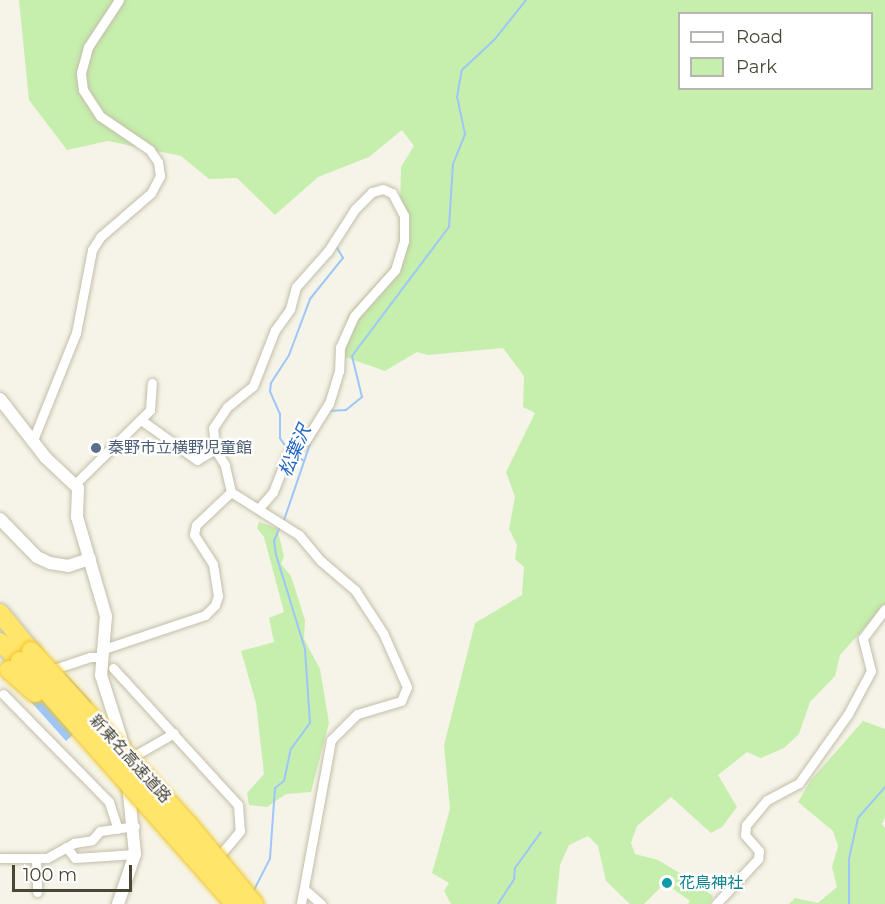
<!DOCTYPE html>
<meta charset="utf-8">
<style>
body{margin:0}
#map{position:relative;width:885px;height:904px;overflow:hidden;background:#f6f4e8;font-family:Montserrat,"Noto Sans JP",sans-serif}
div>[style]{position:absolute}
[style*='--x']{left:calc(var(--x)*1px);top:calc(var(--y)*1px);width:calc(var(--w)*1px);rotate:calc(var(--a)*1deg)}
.green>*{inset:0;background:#c6eead}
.water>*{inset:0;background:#9ec6f9}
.stream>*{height:2px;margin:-1px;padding:0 1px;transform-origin:1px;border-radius:1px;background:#9ec6f9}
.roads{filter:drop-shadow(0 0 2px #c3bea9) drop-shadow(0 0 2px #c3bea9)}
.minor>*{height:9px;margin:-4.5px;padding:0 4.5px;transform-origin:4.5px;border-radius:4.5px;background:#fff}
.tertiary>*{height:12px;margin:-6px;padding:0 6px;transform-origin:6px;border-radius:6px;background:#fff}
.motorway>*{height:18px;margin:-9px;padding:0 9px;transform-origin:9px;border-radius:9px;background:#ffe56a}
.bridges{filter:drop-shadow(0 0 2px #efc529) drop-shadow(0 0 2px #efc529)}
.motorway-bridge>*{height:18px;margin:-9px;padding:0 9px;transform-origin:9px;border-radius:9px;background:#ffe56a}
.dots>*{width:16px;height:16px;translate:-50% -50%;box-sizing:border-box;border:3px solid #fff;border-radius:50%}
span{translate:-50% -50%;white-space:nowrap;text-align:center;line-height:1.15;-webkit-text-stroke:4.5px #fff;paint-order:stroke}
.service-label{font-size:16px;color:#4e5e75}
.left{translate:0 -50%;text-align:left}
.street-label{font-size:16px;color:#4a4636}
.culture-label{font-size:16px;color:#0d838f}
.water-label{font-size:18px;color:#2166c4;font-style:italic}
.legend{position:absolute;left:678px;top:12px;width:195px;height:78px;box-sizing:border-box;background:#fff;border:2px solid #b7b5af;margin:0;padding:8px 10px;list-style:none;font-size:18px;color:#4a4636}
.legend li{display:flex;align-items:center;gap:12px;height:30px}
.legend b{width:30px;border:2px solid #b7b5af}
.scale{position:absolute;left:12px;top:865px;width:120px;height:27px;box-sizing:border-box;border:3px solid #4a4636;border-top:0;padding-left:8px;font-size:18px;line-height:21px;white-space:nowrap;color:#4a4636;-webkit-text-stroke:4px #fff;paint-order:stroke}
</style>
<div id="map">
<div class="green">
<div style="clip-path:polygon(evenodd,19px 0,885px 0,885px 605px,840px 655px,835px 676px,810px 702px,799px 734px,784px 748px,761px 758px,747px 752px,718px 775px,737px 807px,722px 827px,711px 833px,671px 797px,637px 826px,631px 843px,635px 854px,658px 860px,683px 875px,713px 896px,710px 904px,688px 904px,690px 901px,665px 883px,644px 904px,630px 904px,606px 881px,598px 846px,588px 836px,569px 845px,560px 865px,556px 904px,451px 904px,444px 891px,449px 883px,432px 873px,450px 809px,444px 745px,475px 623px,522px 595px,524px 567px,515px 559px,517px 545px,509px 529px,515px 497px,506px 472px,535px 413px,523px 407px,524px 376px,503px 348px,428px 355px,417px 352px,385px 371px,339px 355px,348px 315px,399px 258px,401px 167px,414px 146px,402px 130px,369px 157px,318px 177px,275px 215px,237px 178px,209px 179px,181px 156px,108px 141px,67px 150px,29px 100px,19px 0,680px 14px,872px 14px,872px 88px,680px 88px,680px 14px)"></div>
<div style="clip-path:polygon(259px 522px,277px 528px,284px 556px,281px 564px,291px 576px,305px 620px,304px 639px,320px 669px,329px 723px,311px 792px,286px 794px,267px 807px,249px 805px,247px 793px,264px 774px,256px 703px,241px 651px,274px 642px,269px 618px,284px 612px,264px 537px,257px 528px)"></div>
<div style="clip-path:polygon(863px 721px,885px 729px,885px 818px,882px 824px,885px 828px,885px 904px,789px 904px,795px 898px,818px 903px,837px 887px,832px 867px,838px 846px,833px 831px,798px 802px,811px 780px)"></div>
</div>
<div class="water">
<div style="clip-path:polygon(66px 674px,91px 701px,95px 715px,66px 741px,23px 693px)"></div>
</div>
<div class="stream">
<div style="--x:289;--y:451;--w:16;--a:-125"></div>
<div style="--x:280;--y:438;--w:24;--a:-90"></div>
<div style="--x:280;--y:414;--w:24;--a:-114"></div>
<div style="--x:270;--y:392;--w:9;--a:-84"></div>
<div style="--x:271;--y:383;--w:33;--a:-57"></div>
<div style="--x:289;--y:355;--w:60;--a:-69.4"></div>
<div style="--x:310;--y:299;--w:53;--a:-51.2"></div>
<div style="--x:343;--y:258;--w:14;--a:-120"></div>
<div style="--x:293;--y:454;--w:13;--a:32"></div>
<div style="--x:283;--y:523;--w:87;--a:-71.1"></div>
<div style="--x:311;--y:441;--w:35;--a:-59"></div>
<div style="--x:329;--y:411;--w:17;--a:-3"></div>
<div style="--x:346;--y:410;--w:21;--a:-39"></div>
<div style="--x:362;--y:397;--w:42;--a:-103.7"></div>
<div style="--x:352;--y:356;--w:161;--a:-53.1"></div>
<div style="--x:449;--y:227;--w:63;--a:-86.4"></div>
<div style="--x:453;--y:164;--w:32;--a:-68"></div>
<div style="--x:465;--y:134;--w:38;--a:-102"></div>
<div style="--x:457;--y:97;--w:27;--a:-80"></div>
<div style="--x:462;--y:70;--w:45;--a:-43.2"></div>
<div style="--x:495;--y:39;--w:50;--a:-51.5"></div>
<div style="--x:253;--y:892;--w:38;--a:-63"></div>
<div style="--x:270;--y:858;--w:70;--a:-85.9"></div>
<div style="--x:275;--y:788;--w:11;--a:-38"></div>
<div style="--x:284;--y:781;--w:33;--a:-78"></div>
<div style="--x:291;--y:749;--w:32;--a:-54"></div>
<div style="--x:310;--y:723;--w:74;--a:-93.9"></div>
<div style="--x:305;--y:649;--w:98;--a:-107.1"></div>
<div style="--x:276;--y:555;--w:14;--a:-98"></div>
<div style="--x:274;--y:541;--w:15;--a:-67"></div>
<div style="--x:498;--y:904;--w:30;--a:-57"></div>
<div style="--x:514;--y:879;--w:11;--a:-85"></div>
<div style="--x:515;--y:868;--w:44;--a:-54.2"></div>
<div style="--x:849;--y:904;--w:45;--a:-90"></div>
<div style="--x:849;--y:859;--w:42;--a:-77.6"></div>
<div style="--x:858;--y:818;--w:41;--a:-48.9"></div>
</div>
<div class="roads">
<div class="minor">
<div style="--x:141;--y:420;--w:69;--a:35.5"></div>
<div style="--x:197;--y:460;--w:21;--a:-31"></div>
<div style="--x:33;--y:440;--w:115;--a:-68.1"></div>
<div style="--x:76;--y:333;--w:85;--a:-79.1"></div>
<div style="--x:92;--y:250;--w:15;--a:-58"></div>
<div style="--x:100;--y:237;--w:67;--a:-40.8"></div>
<div style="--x:151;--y:193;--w:19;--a:-62"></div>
<div style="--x:160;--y:176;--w:14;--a:-98"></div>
<div style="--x:158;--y:162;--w:14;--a:-124"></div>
<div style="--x:150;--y:150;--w:60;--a:-145.8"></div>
<div style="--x:100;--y:116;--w:31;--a:-123"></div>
<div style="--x:83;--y:90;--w:17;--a:-97"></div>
<div style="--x:81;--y:73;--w:27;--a:-75"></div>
<div style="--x:88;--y:47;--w:56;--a:-56.6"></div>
<div style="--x:76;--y:483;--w:104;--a:-44.6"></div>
<div style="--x:150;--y:410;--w:27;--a:-86"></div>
<div style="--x:231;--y:492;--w:80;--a:32.3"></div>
<div style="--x:299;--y:535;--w:34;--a:50"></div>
<div style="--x:321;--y:561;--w:45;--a:40.5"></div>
<div style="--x:355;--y:590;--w:51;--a:56.9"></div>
<div style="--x:383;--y:633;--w:59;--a:66"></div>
<div style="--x:407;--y:687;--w:15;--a:113"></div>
<div style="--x:401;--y:701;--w:46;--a:163.5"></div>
<div style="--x:357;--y:714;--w:37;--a:135"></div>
<div style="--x:331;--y:740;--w:167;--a:100.4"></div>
<div style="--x:101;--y:650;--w:110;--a:-18.6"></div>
<div style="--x:205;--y:615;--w:14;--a:-45"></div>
<div style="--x:215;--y:605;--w:9;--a:-72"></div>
<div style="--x:218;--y:596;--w:32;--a:-99"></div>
<div style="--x:213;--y:564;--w:35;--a:-123"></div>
<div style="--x:194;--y:535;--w:10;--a:-79"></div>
<div style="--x:196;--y:525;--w:48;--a:-43.3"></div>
<div style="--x:231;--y:492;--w:28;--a:-103"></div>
<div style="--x:225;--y:465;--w:19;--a:-122"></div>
<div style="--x:215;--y:449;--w:21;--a:-95"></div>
<div style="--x:213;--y:428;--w:25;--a:-56"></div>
<div style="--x:227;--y:407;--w:33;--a:-39"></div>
<div style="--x:253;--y:386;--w:60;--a:-68.6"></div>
<div style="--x:275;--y:330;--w:26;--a:-54"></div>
<div style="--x:290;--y:309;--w:23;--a:-75"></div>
<div style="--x:296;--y:287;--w:48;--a:-48.4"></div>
<div style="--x:328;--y:251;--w:50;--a:-57.3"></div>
<div style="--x:355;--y:209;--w:24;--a:-45"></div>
<div style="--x:372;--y:192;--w:11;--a:-15"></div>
<div style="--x:383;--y:189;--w:10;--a:24"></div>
<div style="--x:392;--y:193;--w:26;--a:62"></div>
<div style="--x:404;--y:216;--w:25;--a:90"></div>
<div style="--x:404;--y:241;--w:30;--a:107"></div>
<div style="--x:395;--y:270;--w:62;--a:131.7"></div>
<div style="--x:354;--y:316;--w:34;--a:114"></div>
<div style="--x:340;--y:347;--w:24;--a:92"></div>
<div style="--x:339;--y:371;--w:34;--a:107"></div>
<div style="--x:329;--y:403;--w:44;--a:121.9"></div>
<div style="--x:306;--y:440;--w:23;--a:142"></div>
<div style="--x:288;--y:454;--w:41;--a:111.5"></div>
<div style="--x:273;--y:492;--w:21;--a:131"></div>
<div style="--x:113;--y:668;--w:185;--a:47.6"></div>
<div style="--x:238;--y:805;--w:26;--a:86"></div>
<div style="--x:240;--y:831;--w:38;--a:130"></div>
<div style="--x:48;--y:671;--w:44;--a:-18.4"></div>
<div style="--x:90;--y:657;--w:10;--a:0"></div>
<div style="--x:3;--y:694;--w:151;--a:45.5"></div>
<div style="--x:109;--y:802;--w:28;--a:72"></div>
<div style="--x:127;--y:760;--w:54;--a:-29.9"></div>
<div style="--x:66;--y:847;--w:14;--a:51"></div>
<div style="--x:75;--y:858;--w:60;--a:-3.8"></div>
<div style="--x:0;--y:858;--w:47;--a:0"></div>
<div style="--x:47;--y:858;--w:31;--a:-29"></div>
<div style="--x:74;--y:843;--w:18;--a:-9"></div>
<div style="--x:92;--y:840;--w:12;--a:-48"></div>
<div style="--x:100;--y:831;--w:35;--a:-8"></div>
<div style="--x:36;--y:858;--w:34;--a:88"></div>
<div style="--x:304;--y:889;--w:23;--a:41"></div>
<div style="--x:716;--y:904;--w:62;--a:-47"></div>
<div style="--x:758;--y:859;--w:8;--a:-83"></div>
<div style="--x:759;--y:851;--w:21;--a:-131"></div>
<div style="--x:745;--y:835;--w:10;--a:-84"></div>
<div style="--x:746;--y:825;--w:33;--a:-50"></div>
<div style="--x:767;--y:800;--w:36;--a:-28"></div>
<div style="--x:799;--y:783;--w:85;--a:-54.6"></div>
<div style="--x:848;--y:714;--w:49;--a:-61.9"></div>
<div style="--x:871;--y:671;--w:34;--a:-104"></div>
<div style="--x:863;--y:638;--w:36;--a:-53"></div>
</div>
<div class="tertiary">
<div style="--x:0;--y:399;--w:75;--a:52.1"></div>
<div style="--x:46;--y:458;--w:44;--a:43.2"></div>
<div style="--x:78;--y:488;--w:29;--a:92"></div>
<div style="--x:77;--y:517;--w:103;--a:73.7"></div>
<div style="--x:106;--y:616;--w:59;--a:94.8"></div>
<div style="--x:101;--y:675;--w:83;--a:72.4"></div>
<div style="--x:0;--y:519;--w:53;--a:45.8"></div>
<div style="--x:37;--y:557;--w:14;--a:25"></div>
<div style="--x:50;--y:563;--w:18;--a:9"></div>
<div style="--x:68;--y:566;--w:23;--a:-18"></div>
<div style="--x:118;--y:904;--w:53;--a:-71.2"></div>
<div style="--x:135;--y:854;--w:70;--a:-95.7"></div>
</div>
<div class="motorway">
<div style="--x:0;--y:613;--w:49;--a:50.8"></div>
<div style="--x:0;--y:642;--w:28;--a:44"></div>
</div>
</div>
<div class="bridges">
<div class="motorway-bridge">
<div style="--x:31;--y:651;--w:234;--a:47.8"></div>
<div style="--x:188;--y:824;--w:104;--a:50.5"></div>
<div style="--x:20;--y:661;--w:324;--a:48.5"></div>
<div style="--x:9;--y:670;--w:35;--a:41"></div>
</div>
</div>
<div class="dots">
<div style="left:96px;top:448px;background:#5c6f8a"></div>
<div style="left:667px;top:883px;background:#0f9aa8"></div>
</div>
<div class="service-label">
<span class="left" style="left:108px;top:448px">秦野市立横野児童館</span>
</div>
<div class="street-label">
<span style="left:130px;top:759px;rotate:48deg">新東名高速道路</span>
</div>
<div class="culture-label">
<span class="left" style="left:679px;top:883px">花鳥神社</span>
</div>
<div class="water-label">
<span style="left:295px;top:451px;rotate:-67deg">松葉沢</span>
</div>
<ul class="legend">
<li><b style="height:8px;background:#fff"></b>Road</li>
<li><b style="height:16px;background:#c6eead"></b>Park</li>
</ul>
<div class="scale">100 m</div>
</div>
